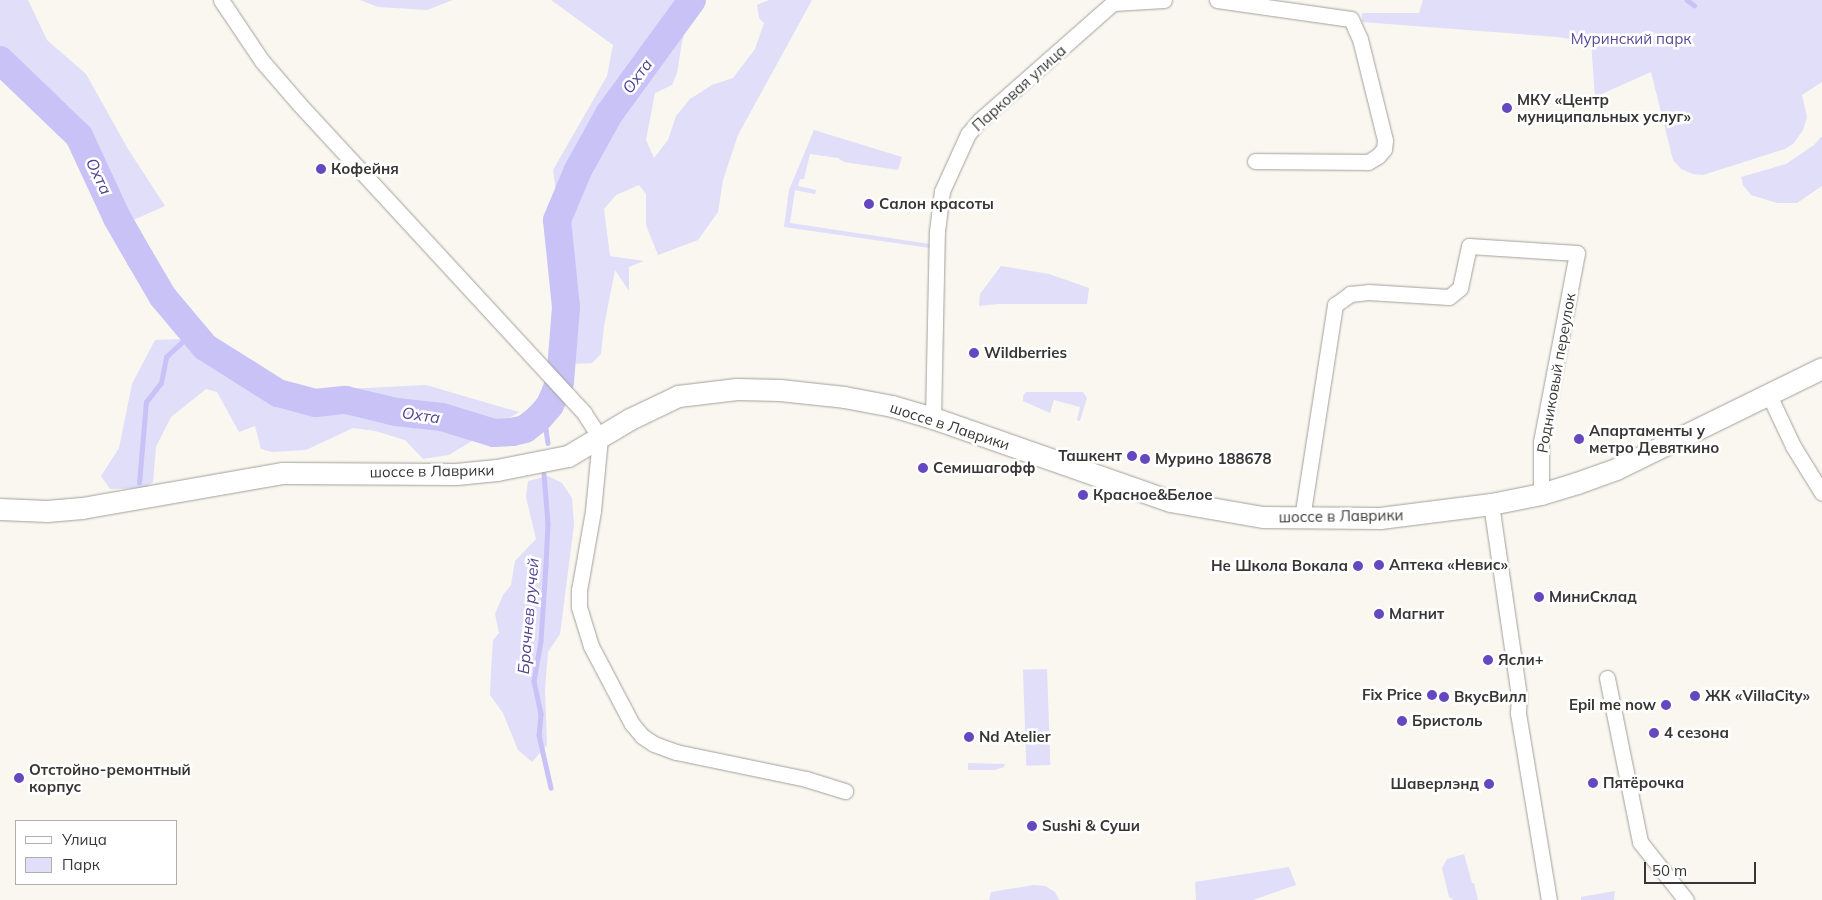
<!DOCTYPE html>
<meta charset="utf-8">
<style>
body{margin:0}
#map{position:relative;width:1822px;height:900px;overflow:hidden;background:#f9f7f0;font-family:Mulish,sans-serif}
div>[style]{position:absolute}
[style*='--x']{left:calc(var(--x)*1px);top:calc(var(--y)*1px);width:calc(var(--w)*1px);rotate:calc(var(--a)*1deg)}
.green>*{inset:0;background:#e0def8;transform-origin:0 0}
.stream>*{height:4.5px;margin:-2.25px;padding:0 2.25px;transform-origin:2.25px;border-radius:2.25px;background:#c8c2f7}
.river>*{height:28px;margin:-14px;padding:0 14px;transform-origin:14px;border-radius:14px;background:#c8c2f7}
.roads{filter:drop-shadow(0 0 1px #a3a09b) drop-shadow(0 0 1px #a3a09b)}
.street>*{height:15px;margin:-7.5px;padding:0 7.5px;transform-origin:7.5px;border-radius:7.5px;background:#fff}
.secondary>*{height:21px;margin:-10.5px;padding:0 10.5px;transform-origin:10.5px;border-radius:10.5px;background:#fff}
.dots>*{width:14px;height:14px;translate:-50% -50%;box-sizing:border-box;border:2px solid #fff;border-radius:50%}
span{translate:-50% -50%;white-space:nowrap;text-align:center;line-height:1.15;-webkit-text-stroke:5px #fff;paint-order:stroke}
.park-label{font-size:15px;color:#584996}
.street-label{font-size:15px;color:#373634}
.poi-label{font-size:15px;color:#373634;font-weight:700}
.left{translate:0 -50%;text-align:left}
.right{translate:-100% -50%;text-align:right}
.water-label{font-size:16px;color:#52438f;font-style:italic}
.legend{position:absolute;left:15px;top:820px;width:162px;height:65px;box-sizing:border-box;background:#fff;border:1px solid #afafae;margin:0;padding:6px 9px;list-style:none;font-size:15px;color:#373634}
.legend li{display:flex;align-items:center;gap:10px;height:25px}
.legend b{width:25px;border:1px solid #afafae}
.scale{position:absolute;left:1644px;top:862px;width:112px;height:22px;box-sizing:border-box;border:2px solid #373634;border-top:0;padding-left:6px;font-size:15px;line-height:18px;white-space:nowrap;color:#373634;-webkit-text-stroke:4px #fff;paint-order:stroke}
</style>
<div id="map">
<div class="green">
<div style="clip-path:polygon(0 0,28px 0,47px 40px,86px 74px,128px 149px,165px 206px,131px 221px,15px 80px,0 71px)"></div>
<div style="clip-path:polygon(360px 0,453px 0,427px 10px,378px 7px)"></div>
<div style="clip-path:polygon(551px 0,704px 0,690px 14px,682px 42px,677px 73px,672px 85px,655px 93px,646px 140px,654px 158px,668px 140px,676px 116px,690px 99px,712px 85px,733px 78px,755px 49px,764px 23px,759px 18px,757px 5px,769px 0,812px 0,738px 135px,723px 180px,718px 212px,698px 240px,658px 255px,646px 225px,646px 194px,639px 185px,616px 195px,604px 209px,610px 256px,644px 261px,629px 267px,629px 291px,615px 270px,604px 326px,601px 354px,592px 363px,573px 364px,574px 322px,553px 170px,607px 76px,613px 45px)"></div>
<div style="clip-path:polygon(1423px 0,1822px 0,1822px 82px,1802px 95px,1807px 117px,1803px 130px,1793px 144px,1785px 149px,1703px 175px,1693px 174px,1681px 169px,1673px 160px,1651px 72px,1595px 97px,1591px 42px,1557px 37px,1362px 22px,1362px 13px,1419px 13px)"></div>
<div style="clip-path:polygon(814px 130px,902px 157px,898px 170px,844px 162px,838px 158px,810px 154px,804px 179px,800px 179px,798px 186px,816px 190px,815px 194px,795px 190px,790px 223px,930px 244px,930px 248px,784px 227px,789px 190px)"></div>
<div style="clip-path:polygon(1822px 136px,1822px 186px,1797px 203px,1777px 203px,1751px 195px,1743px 185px,1741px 177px,1786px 164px,1814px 145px)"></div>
<div style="clip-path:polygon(1001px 266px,1049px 274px,1089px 288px,1087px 304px,998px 304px,979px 306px,980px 294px)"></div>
<div style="clip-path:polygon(214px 338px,245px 366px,285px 392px,426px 385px,519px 412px,449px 455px,423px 459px,405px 440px,375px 431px,353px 428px,306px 450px,272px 452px,261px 449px,255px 426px,239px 432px,217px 392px,206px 389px,171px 417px,156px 447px,153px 482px,144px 488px,110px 489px,101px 476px,119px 448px,132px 384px,155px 340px)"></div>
<div style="clip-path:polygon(1026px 392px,1083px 392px,1087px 398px,1080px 421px,1077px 420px,1080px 407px,1054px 400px,1050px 413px,1023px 401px,1023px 396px)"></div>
<div style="clip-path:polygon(548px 476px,562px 483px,572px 498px,574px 525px,560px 634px,548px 652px,545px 689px,547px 745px,532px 762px,518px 750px,503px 713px,490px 695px,491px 671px,493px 640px,499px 633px,495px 614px,503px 595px,511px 585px,515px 561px,536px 539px,526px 497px,528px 481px)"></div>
<div style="left:1047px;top:669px;width:96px;height:24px;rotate:88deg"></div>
<div style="clip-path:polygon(968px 763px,1005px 764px,1004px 767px,995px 770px,968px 770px)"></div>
<div style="clip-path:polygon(1464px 854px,1472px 883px,1474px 883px,1478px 900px,1454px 900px,1449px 897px,1442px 868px,1447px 859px)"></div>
<div style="clip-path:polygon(1289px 867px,1296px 885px,1253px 900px,1196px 900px,1195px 882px)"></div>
<div style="clip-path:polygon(1034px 885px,1045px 886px,1055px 892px,1059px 900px,989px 900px,991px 892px)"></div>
<div style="clip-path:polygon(1615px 891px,1614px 900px,1581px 900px,1581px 897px)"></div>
</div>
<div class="stream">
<div style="--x:1687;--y:0;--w:9;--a:36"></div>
<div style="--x:538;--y:419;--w:14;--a:54"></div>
<div style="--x:546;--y:430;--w:13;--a:81"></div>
<div style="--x:544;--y:474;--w:50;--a:85.4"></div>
<div style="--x:548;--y:524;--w:41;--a:92.8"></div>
<div style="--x:546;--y:565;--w:76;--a:93.8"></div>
<div style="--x:541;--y:641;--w:41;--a:99.9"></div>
<div style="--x:534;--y:681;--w:34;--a:78"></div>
<div style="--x:541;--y:714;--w:21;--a:95"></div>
<div style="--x:539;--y:735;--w:54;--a:77.2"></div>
<div style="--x:139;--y:483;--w:81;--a:-85.1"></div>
<div style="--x:146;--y:402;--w:24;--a:-52"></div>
<div style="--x:161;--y:383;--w:26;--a:-79"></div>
<div style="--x:166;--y:357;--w:35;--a:-43"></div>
</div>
<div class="river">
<div style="--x:0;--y:60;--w:110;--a:43.9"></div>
<div style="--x:79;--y:136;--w:90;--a:65.1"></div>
<div style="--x:117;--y:218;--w:46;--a:60.1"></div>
<div style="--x:140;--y:258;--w:45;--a:59.5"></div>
<div style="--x:163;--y:297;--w:65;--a:50"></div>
<div style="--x:205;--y:347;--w:86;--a:32.2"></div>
<div style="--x:278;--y:393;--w:38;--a:15"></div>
<div style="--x:315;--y:403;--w:31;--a:-6"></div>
<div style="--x:346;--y:400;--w:51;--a:13.5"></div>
<div style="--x:396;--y:412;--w:46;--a:6.2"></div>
<div style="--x:442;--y:417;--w:54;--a:17.1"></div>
<div style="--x:494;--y:433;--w:18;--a:-3"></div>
<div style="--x:512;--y:432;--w:13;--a:-13"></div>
<div style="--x:525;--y:429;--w:16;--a:-38"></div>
<div style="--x:538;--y:419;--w:18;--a:-49"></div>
<div style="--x:550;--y:405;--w:25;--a:-67"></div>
<div style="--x:560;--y:382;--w:75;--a:-85.4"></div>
<div style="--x:566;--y:307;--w:87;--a:-95.9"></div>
<div style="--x:557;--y:220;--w:54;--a:-67.2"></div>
<div style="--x:578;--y:170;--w:64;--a:-61"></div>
<div style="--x:609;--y:114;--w:141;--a:-53.9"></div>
</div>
<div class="roads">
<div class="street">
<div style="--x:221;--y:0;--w:73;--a:56.1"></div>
<div style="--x:262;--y:61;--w:58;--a:49.2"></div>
<div style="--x:300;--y:105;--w:419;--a:47.3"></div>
<div style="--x:584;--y:413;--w:30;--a:57"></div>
<div style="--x:600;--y:438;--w:73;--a:95.5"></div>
<div style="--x:593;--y:511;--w:80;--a:100"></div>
<div style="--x:579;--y:590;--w:17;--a:90"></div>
<div style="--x:579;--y:607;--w:41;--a:72.9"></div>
<div style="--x:591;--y:646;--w:88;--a:62.3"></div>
<div style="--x:632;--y:724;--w:16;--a:50"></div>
<div style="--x:642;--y:736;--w:14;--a:34"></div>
<div style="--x:654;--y:744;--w:23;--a:20"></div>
<div style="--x:676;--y:752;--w:133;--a:11.7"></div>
<div style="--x:806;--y:779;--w:41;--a:17.1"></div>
<div style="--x:1217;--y:0;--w:135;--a:8.1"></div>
<div style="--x:1351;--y:19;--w:22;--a:66"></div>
<div style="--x:1360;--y:39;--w:104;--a:76.1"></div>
<div style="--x:1385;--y:140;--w:9;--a:96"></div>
<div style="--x:1384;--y:149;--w:9;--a:131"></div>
<div style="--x:1378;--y:156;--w:12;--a:149"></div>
<div style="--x:1368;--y:162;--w:113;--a:-179.5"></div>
<div style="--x:1769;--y:395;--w:56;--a:64.8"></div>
<div style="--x:1793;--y:446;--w:55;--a:58.3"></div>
<div style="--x:933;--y:418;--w:187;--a:-88.8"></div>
<div style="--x:937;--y:231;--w:40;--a:-82.9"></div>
<div style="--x:942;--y:191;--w:63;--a:-65.5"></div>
<div style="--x:968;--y:134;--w:17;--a:-50"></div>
<div style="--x:979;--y:121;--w:179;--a:-41.4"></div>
<div style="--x:1113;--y:3;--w:51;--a:-3.4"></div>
<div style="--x:1491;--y:504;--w:195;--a:81.7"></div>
<div style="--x:1519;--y:697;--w:16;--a:94"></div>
<div style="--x:1518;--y:713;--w:190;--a:80.6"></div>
<div style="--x:1302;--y:518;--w:216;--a:-81.2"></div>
<div style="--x:1335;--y:305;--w:19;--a:-36"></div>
<div style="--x:1350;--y:294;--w:18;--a:-6"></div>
<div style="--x:1368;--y:292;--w:81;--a:3.5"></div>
<div style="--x:1449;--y:297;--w:14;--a:-39"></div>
<div style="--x:1460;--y:288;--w:43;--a:-77.9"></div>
<div style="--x:1469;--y:246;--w:108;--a:3.7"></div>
<div style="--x:1577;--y:253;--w:192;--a:100.8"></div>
<div style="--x:1541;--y:442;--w:52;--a:90"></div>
<div style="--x:1607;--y:678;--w:167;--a:78.6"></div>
<div style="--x:1640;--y:842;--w:74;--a:51.6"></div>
</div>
<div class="secondary">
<div style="--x:0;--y:509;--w:47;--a:2.4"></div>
<div style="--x:47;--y:511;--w:35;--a:-5"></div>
<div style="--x:82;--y:508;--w:204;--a:-9.9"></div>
<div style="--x:283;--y:473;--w:173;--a:0.3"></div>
<div style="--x:456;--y:474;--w:41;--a:-5.6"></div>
<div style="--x:497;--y:470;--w:72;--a:-11.2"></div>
<div style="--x:568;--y:456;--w:72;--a:-30.8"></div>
<div style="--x:630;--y:419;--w:53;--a:-25.6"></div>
<div style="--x:678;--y:396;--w:59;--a:-6.8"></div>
<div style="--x:737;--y:389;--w:43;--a:1.3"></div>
<div style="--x:780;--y:390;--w:64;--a:6.2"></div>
<div style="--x:844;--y:397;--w:49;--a:10.6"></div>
<div style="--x:892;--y:406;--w:43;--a:16.3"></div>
<div style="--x:933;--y:418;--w:251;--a:19.3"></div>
<div style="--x:1170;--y:501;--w:94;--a:9.8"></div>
<div style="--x:1263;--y:517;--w:117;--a:0.5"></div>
<div style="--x:1380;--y:518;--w:112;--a:-7.2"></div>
<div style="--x:1491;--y:504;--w:51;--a:-11.3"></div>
<div style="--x:1541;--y:494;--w:38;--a:-17"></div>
<div style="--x:1577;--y:483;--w:41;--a:-19.7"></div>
<div style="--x:1616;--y:469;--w:229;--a:-26.1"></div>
</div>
</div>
<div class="dots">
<div style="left:1507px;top:108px;background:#6547c0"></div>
<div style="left:321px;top:169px;background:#6547c0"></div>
<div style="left:869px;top:204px;background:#6547c0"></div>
<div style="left:974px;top:353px;background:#6547c0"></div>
<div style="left:1579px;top:439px;background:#6547c0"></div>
<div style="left:1132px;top:456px;background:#6547c0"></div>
<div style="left:1145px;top:459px;background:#6547c0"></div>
<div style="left:923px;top:468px;background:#6547c0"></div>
<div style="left:1083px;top:495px;background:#6547c0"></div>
<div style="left:1379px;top:565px;background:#6547c0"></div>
<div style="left:1358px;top:566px;background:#6547c0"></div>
<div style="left:1539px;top:597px;background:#6547c0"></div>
<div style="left:1379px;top:614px;background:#6547c0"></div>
<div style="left:1488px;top:660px;background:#6547c0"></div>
<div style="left:1432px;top:695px;background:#6547c0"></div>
<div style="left:1695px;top:696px;background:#6547c0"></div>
<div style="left:1444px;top:697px;background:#6547c0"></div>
<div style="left:1666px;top:705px;background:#6547c0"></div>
<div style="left:1402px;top:721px;background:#6547c0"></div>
<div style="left:1654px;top:733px;background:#6547c0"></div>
<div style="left:969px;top:737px;background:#6547c0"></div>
<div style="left:19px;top:778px;background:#6547c0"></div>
<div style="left:1593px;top:783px;background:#6547c0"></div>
<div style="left:1489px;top:784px;background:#6547c0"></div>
<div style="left:1032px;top:826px;background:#6547c0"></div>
</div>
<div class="park-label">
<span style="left:1631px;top:39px">Муринский парк</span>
</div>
<div class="street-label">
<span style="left:1019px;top:88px;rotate:-42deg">Парковая улица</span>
<span style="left:1556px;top:373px;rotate:-80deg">Родниковый переулок</span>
<span style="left:950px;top:426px;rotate:18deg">шоссе в Лаврики</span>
<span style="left:432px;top:471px;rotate:-1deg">шоссе в Лаврики</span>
<span style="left:1341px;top:516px;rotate:-1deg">шоссе в Лаврики</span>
</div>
<div class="poi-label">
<span class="left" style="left:1517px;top:108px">МКУ «Центр<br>муниципальных услуг»</span>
<span class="left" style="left:331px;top:169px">Кофейня</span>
<span class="left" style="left:879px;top:204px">Салон красоты</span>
<span class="left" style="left:984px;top:353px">Wildberries</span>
<span class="left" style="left:1589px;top:439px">Апартаменты у<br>метро Девяткино</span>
<span class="right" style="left:1122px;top:456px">Ташкент</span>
<span class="left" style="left:1155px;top:459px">Мурино 188678</span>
<span class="left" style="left:933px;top:468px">Семишагофф</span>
<span class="left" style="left:1093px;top:495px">Красное&amp;Белое</span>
<span class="left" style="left:1389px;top:565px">Аптека «Невис»</span>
<span class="right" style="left:1348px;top:566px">Не Школа Вокала</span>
<span class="left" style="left:1549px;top:597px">МиниСклад</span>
<span class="left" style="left:1389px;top:614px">Магнит</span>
<span class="left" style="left:1498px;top:660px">Ясли+</span>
<span class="right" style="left:1422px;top:695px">Fix Price</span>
<span class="left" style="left:1705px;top:696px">ЖК «VillaCity»</span>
<span class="left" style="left:1454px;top:697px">ВкусВилл</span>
<span class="right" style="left:1656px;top:705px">Epil me now</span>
<span class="left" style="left:1412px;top:721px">Бристоль</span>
<span class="left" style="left:1664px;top:733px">4 сезона</span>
<span class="left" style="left:979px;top:737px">Nd Atelier</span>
<span class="left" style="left:29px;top:778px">Отстойно-ремонтный<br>корпус</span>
<span class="left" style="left:1603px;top:783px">Пятёрочка</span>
<span class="right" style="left:1479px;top:784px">Шаверлэнд</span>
<span class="left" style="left:1042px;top:826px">Sushi &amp; Суши</span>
</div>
<div class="water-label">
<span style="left:637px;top:76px;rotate:-54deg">Охта</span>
<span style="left:99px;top:176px;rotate:64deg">Охта</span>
<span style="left:421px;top:415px;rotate:8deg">Охта</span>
<span style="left:528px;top:616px;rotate:-85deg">Брачнев ручей</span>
</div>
<ul class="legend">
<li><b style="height:6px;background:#fff"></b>Улица</li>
<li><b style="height:14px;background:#e0def8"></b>Парк</li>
</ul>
<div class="scale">50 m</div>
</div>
